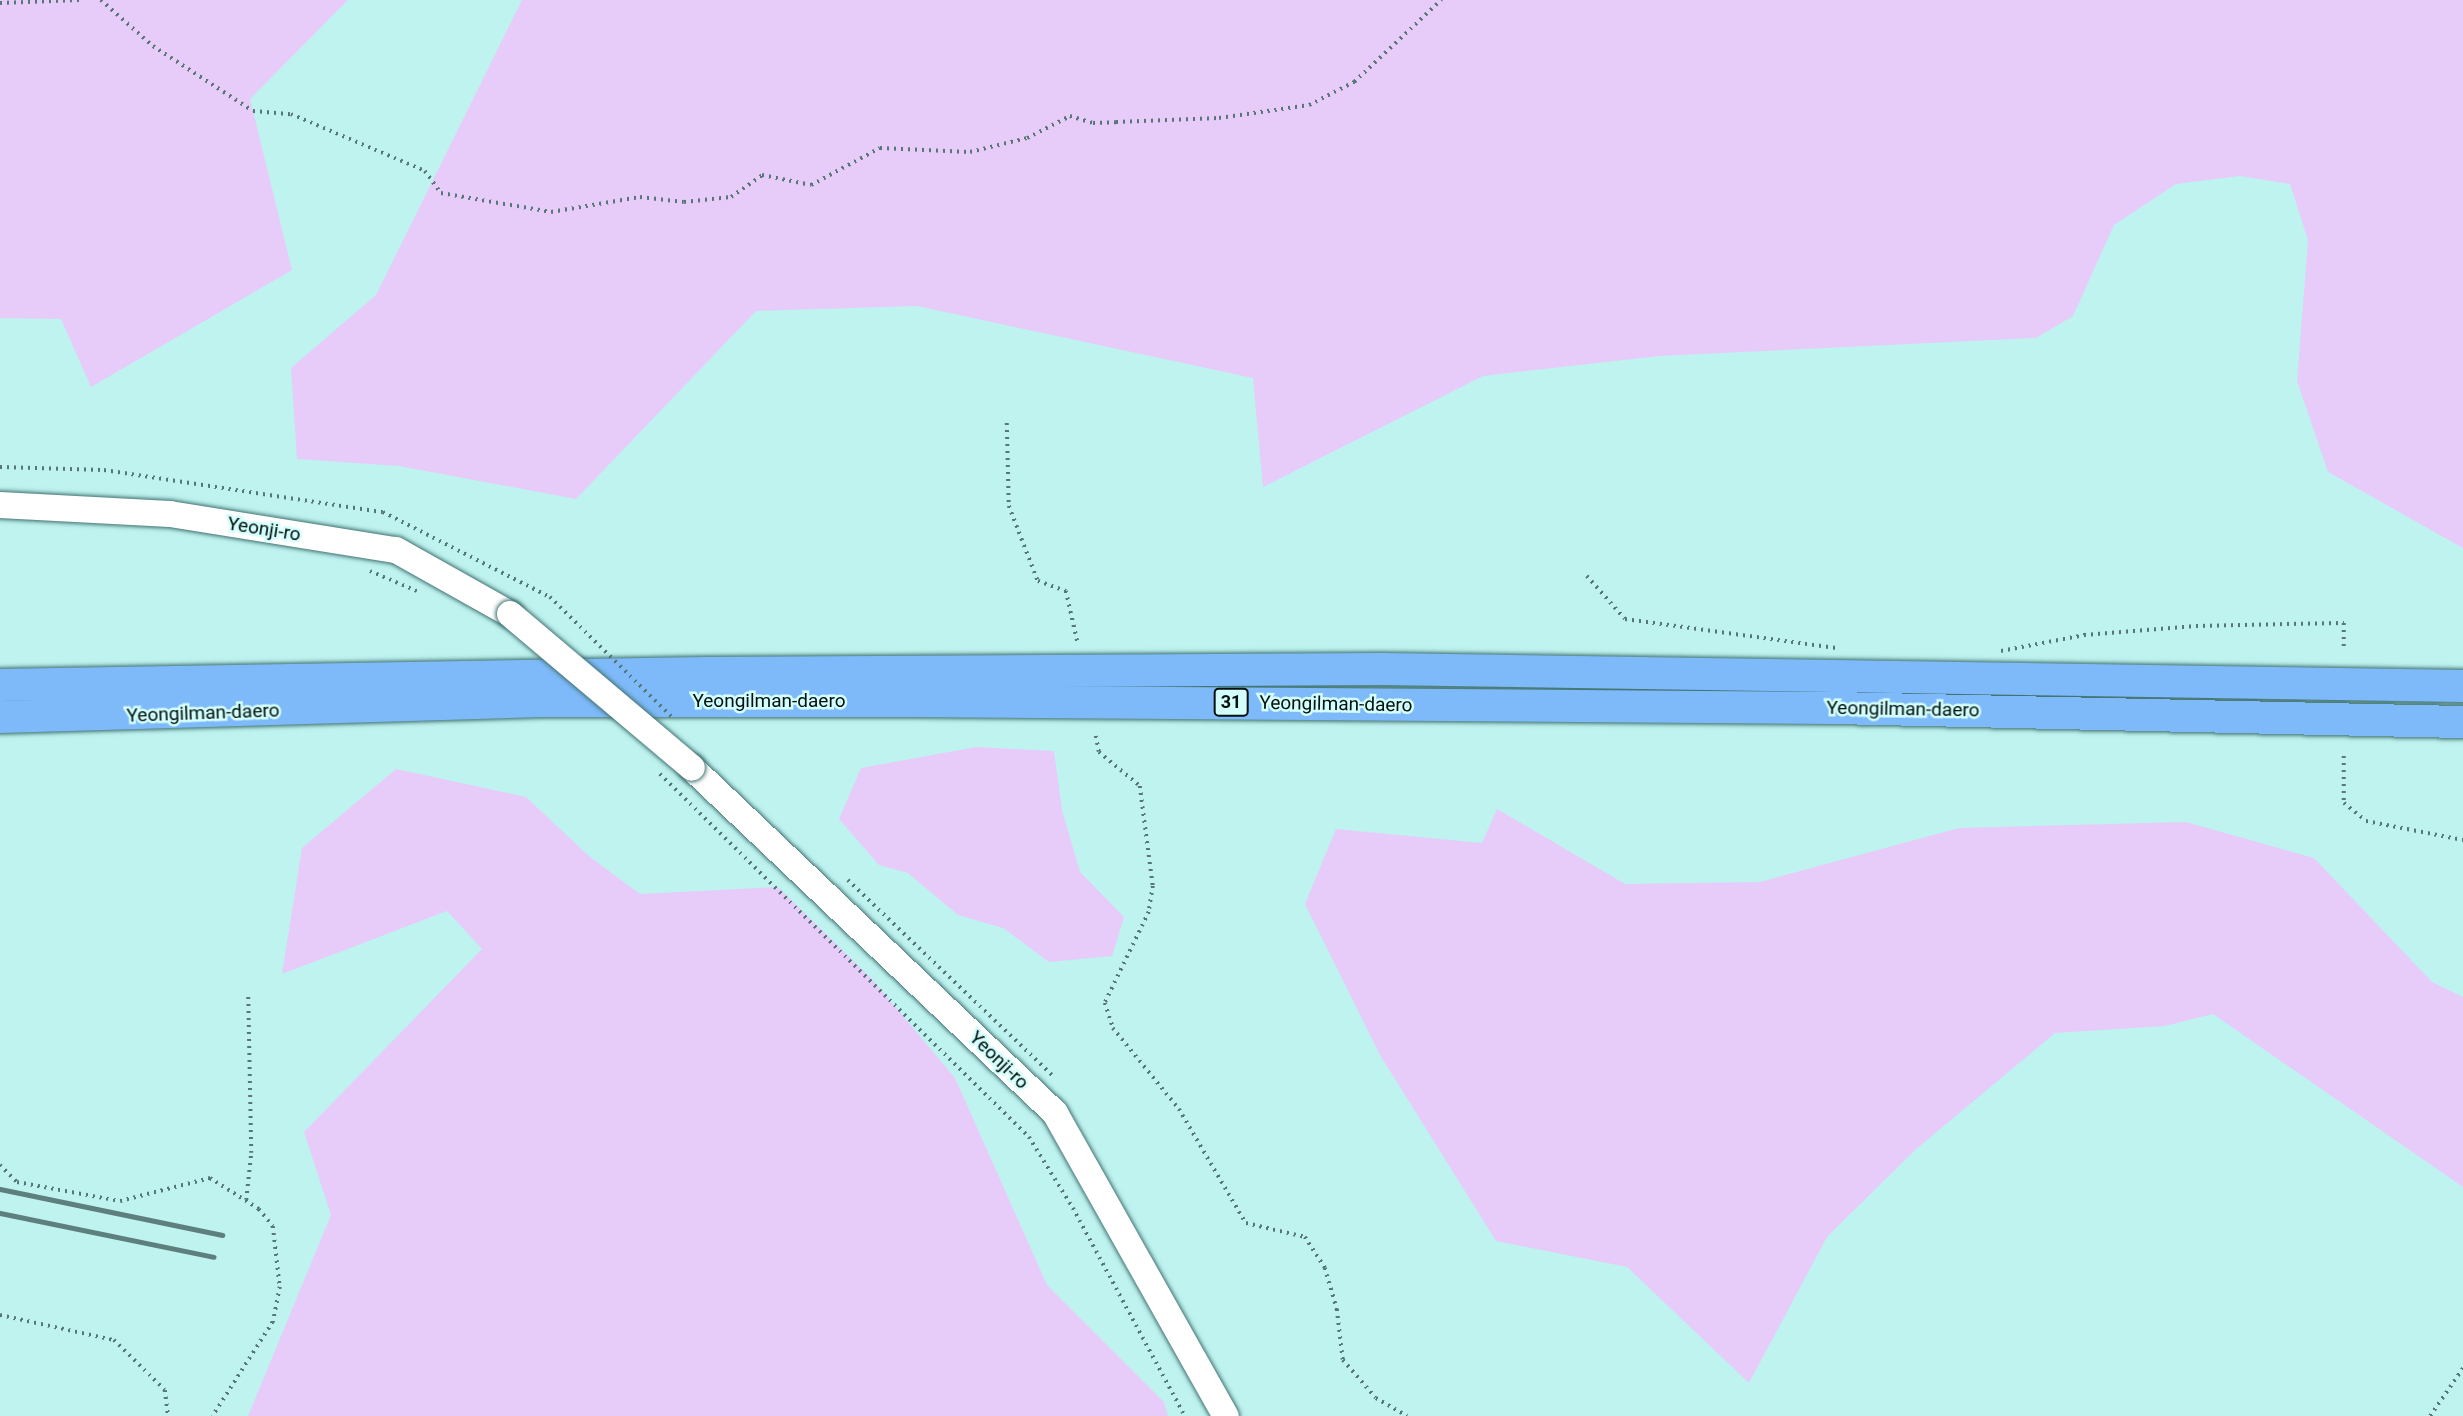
<!DOCTYPE html>
<style>
body{margin:0}
#map{position:relative;width:2463px;height:1416px;overflow:hidden;background:#bef3f0;font-family:Roboto,sans-serif}
div>[style]{position:absolute}
[style*='--x']{left:calc(var(--x)*1px);top:calc(var(--y)*1px);width:calc(var(--w)*1px);rotate:calc(var(--a)*1deg)}
.green>*{inset:0;background:#e7ccfa}
.path>*{height:3.5px;margin-top:-1.75px;transform-origin:0;background:repeating-linear-gradient(90deg,#567775 0 2px,transparent 0 7px)}
.roads{filter:drop-shadow(0 0 2px #427371) drop-shadow(0 0 2px #427371)}
.secondary>*{height:26px;margin:-13px;padding:0 13px;transform-origin:13px;border-radius:13px;background:#fff}
.trunk>*{height:32px;margin:-16px;padding:0 16px;transform-origin:16px;border-radius:16px;background:#7ebafa}
.rail>*{height:5px;margin:-2.5px;padding:0 2.5px;transform-origin:2.5px;border-radius:2.5px;background:#5d7f7d}
.path-bridge>*{height:3.5px;margin-top:-1.75px;transform-origin:0;background:repeating-linear-gradient(90deg,#567775 0 2px,transparent 0 7px)}
.bridges{filter:drop-shadow(0 0 2px #427371) drop-shadow(0 0 2px #427371)}
.secondary-bridge>*{height:26px;margin:-13px;padding:0 13px;transform-origin:13px;border-radius:13px;background:#fff}
span{translate:-50% -50%;white-space:nowrap;text-align:center;line-height:1.15;-webkit-text-stroke:5px #d4fefb;paint-order:stroke}
.shield-label span{padding:2px 5px;background:#d4fefb;border:2px solid;border-radius:5px;-webkit-text-stroke-width:0}
.shield-label{font-size:18px;color:#00100f;font-weight:700}
.street-label{font-size:19px;color:#00100f}
</style>
<div id="map">
<div class="green">
<div style="clip-path:polygon(0 0,348px 0,250px 99px,292px 270px,91px 387px,61px 319px,0 318px)"></div>
<div style="clip-path:polygon(522px 0,2463px 0,2463px 548px,2328px 472px,2297px 381px,2308px 240px,2290px 184px,2240px 176px,2176px 184px,2114px 225px,2073px 316px,2036px 338px,1659px 356px,1483px 376px,1263px 487px,1253px 378px,917px 306px,756px 311px,576px 499px,399px 466px,297px 459px,291px 368px,376px 295px)"></div>
<div style="clip-path:polygon(976px 747px,1054px 751px,1062px 810px,1080px 872px,1124px 917px,1112px 956px,1049px 962px,1003px 928px,958px 915px,908px 873px,879px 865px,839px 819px,861px 768px)"></div>
<div style="clip-path:polygon(396px 769px,526px 797px,590px 857px,640px 894px,778px 887px,870px 977px,955px 1078px,1047px 1285px,1164px 1402px,1168px 1416px,248px 1416px,331px 1215px,304px 1132px,482px 949px,447px 911px,282px 974px,302px 848px)"></div>
<div style="clip-path:polygon(1497px 809px,1625px 884px,1760px 882px,1959px 828px,2186px 822px,2314px 858px,2432px 982px,2463px 997px,2463px 1187px,2213px 1014px,2165px 1026px,2055px 1033px,1915px 1150px,1827px 1237px,1749px 1383px,1627px 1267px,1496px 1241px,1380px 1055px,1305px 904px,1336px 829px,1482px 843px)"></div>
</div>
<div class="path">
<div style="--x:101;--y:0;--w:69;--a:41.5"></div>
<div style="--x:153;--y:46;--w:119;--a:33"></div>
<div style="--x:253;--y:111;--w:38;--a:5"></div>
<div style="--x:291;--y:114;--w:146;--a:23"></div>
<div style="--x:425;--y:171;--w:27;--a:54"></div>
<div style="--x:441;--y:193;--w:112;--a:9.8"></div>
<div style="--x:551;--y:212;--w:90;--a:-9.6"></div>
<div style="--x:640;--y:197;--w:44;--a:6.5"></div>
<div style="--x:684;--y:202;--w:47;--a:-6.1"></div>
<div style="--x:731;--y:197;--w:38;--a:-35"></div>
<div style="--x:762;--y:175;--w:50;--a:11.5"></div>
<div style="--x:811;--y:185;--w:78;--a:-28.2"></div>
<div style="--x:880;--y:148;--w:90;--a:2.5"></div>
<div style="--x:970;--y:152;--w:59;--a:-13.8"></div>
<div style="--x:1027;--y:138;--w:48;--a:-27.1"></div>
<div style="--x:1070;--y:116;--w:24;--a:17"></div>
<div style="--x:1093;--y:123;--w:23;--a:-2"></div>
<div style="--x:1116;--y:122;--w:103;--a:-2.2"></div>
<div style="--x:1219;--y:118;--w:91;--a:-8.2"></div>
<div style="--x:1309;--y:105;--w:51;--a:-27.1"></div>
<div style="--x:1354;--y:82;--w:120;--a:-43.3"></div>
<div style="--x:0;--y:3;--w:79;--a:-2.2"></div>
<div style="--x:1007;--y:423;--w:83;--a:88.6"></div>
<div style="--x:1009;--y:506;--w:80;--a:68.9"></div>
<div style="--x:1038;--y:581;--w:30;--a:20"></div>
<div style="--x:1066;--y:591;--w:54;--a:77.2"></div>
<div style="--x:0;--y:467;--w:104;--a:1.7"></div>
<div style="--x:104;--y:470;--w:282;--a:8.6"></div>
<div style="--x:383;--y:512;--w:187;--a:27"></div>
<div style="--x:370;--y:571;--w:51;--a:23.1"></div>
<div style="--x:1587;--y:576;--w:57;--a:48.5"></div>
<div style="--x:1625;--y:619;--w:213;--a:7.8"></div>
<div style="--x:2001;--y:651;--w:85;--a:-10.9"></div>
<div style="--x:2084;--y:635;--w:112;--a:-4.6"></div>
<div style="--x:2196;--y:626;--w:148;--a:-1.2"></div>
<div style="--x:2344;--y:623;--w:28;--a:90"></div>
<div style="--x:1096;--y:736;--w:16;--a:79"></div>
<div style="--x:1099;--y:752;--w:53;--a:39.7"></div>
<div style="--x:1140;--y:786;--w:101;--a:82.6"></div>
<div style="--x:1153;--y:886;--w:26;--a:99"></div>
<div style="--x:1149;--y:912;--w:101;--a:115.8"></div>
<div style="--x:1105;--y:1003;--w:26;--a:72"></div>
<div style="--x:1113;--y:1028;--w:104;--a:50.8"></div>
<div style="--x:1179;--y:1109;--w:132;--a:59.6"></div>
<div style="--x:1246;--y:1223;--w:61;--a:13.3"></div>
<div style="--x:1305;--y:1237;--w:37;--a:57"></div>
<div style="--x:1325;--y:1268;--w:43;--a:73.7"></div>
<div style="--x:1337;--y:1309;--w:51;--a:83.3"></div>
<div style="--x:1343;--y:1360;--w:50;--a:49"></div>
<div style="--x:1376;--y:1398;--w:36;--a:30"></div>
<div style="--x:2344;--y:756;--w:47;--a:90"></div>
<div style="--x:2344;--y:803;--w:28;--a:39"></div>
<div style="--x:2366;--y:821;--w:99;--a:11.1"></div>
<div style="--x:660;--y:774;--w:518;--a:44.53"></div>
<div style="--x:1029;--y:1137;--w:84;--a:58.2"></div>
<div style="--x:1073;--y:1208;--w:236;--a:61.7"></div>
<div style="--x:848;--y:880;--w:282;--a:43.7"></div>
<div style="--x:0;--y:1165;--w:24;--a:45"></div>
<div style="--x:17;--y:1182;--w:105;--a:10.5"></div>
<div style="--x:120;--y:1201;--w:93;--a:-14.3"></div>
<div style="--x:210;--y:1178;--w:58;--a:32.3"></div>
<div style="--x:259;--y:1209;--w:22;--a:51"></div>
<div style="--x:273;--y:1226;--w:61;--a:83.5"></div>
<div style="--x:280;--y:1287;--w:36;--a:101"></div>
<div style="--x:273;--y:1322;--w:112;--a:122.6"></div>
<div style="--x:246;--y:1200;--w:47;--a:-83.9"></div>
<div style="--x:251;--y:1153;--w:158;--a:-91.1"></div>
<div style="--x:0;--y:1315;--w:117;--a:12.4"></div>
<div style="--x:114;--y:1340;--w:71;--a:44.4"></div>
<div style="--x:165;--y:1390;--w:26;--a:83"></div>
<div style="--x:2430;--y:1416;--w:58;--a:-55.5"></div>
</div>
<div class="roads">
<div class="secondary">
<div style="--x:0;--y:505;--w:170;--a:3"></div>
<div style="--x:170;--y:514;--w:229;--a:9.1"></div>
<div style="--x:396;--y:550;--w:131;--a:29.3"></div>
<div style="--x:692;--y:768;--w:501;--a:43.54"></div>
<div style="--x:1055;--y:1113;--w:348;--a:60.6"></div>
</div>
<div class="trunk">
<div style="--x:0;--y:685;--w:705;--a:-0.98"></div>
<div style="--x:705;--y:673;--w:677;--a:-0.34"></div>
<div style="--x:1382;--y:669;--w:1081;--a:0.9"></div>
<div style="--x:0;--y:717;--w:541;--a:-1.69"></div>
<div style="--x:541;--y:701;--w:372;--a:0"></div>
<div style="--x:913;--y:701;--w:921;--a:0.44"></div>
<div style="--x:1834;--y:708;--w:629;--a:1.28"></div>
</div>
</div>
<div class="rail">
<div style="--x:0;--y:1189;--w:227;--a:11.7"></div>
<div style="--x:0;--y:1213;--w:218;--a:11.6"></div>
</div>
<div class="path-bridge">
<div style="--x:550;--y:597;--w:170;--a:44.5"></div>
</div>
<div class="bridges">
<div class="secondary-bridge">
<div style="--x:510;--y:614;--w:238;--a:40.2"></div>
</div>
</div>
<div class="shield-label">
<span style="left:1231px;top:702px">31</span>
</div>
<div class="street-label">
<span style="left:264px;top:529px;rotate:9deg">Yeonji-ro</span>
<span style="left:769px;top:701px">Yeongilman-daero</span>
<span style="left:1336px;top:704px;rotate:1deg">Yeongilman-daero</span>
<span style="left:1903px;top:709px;rotate:1deg">Yeongilman-daero</span>
<span style="left:203px;top:713px;rotate:-2deg">Yeongilman-daero</span>
<span style="left:999px;top:1060px;rotate:44deg">Yeonji-ro</span>
</div>
</div>
